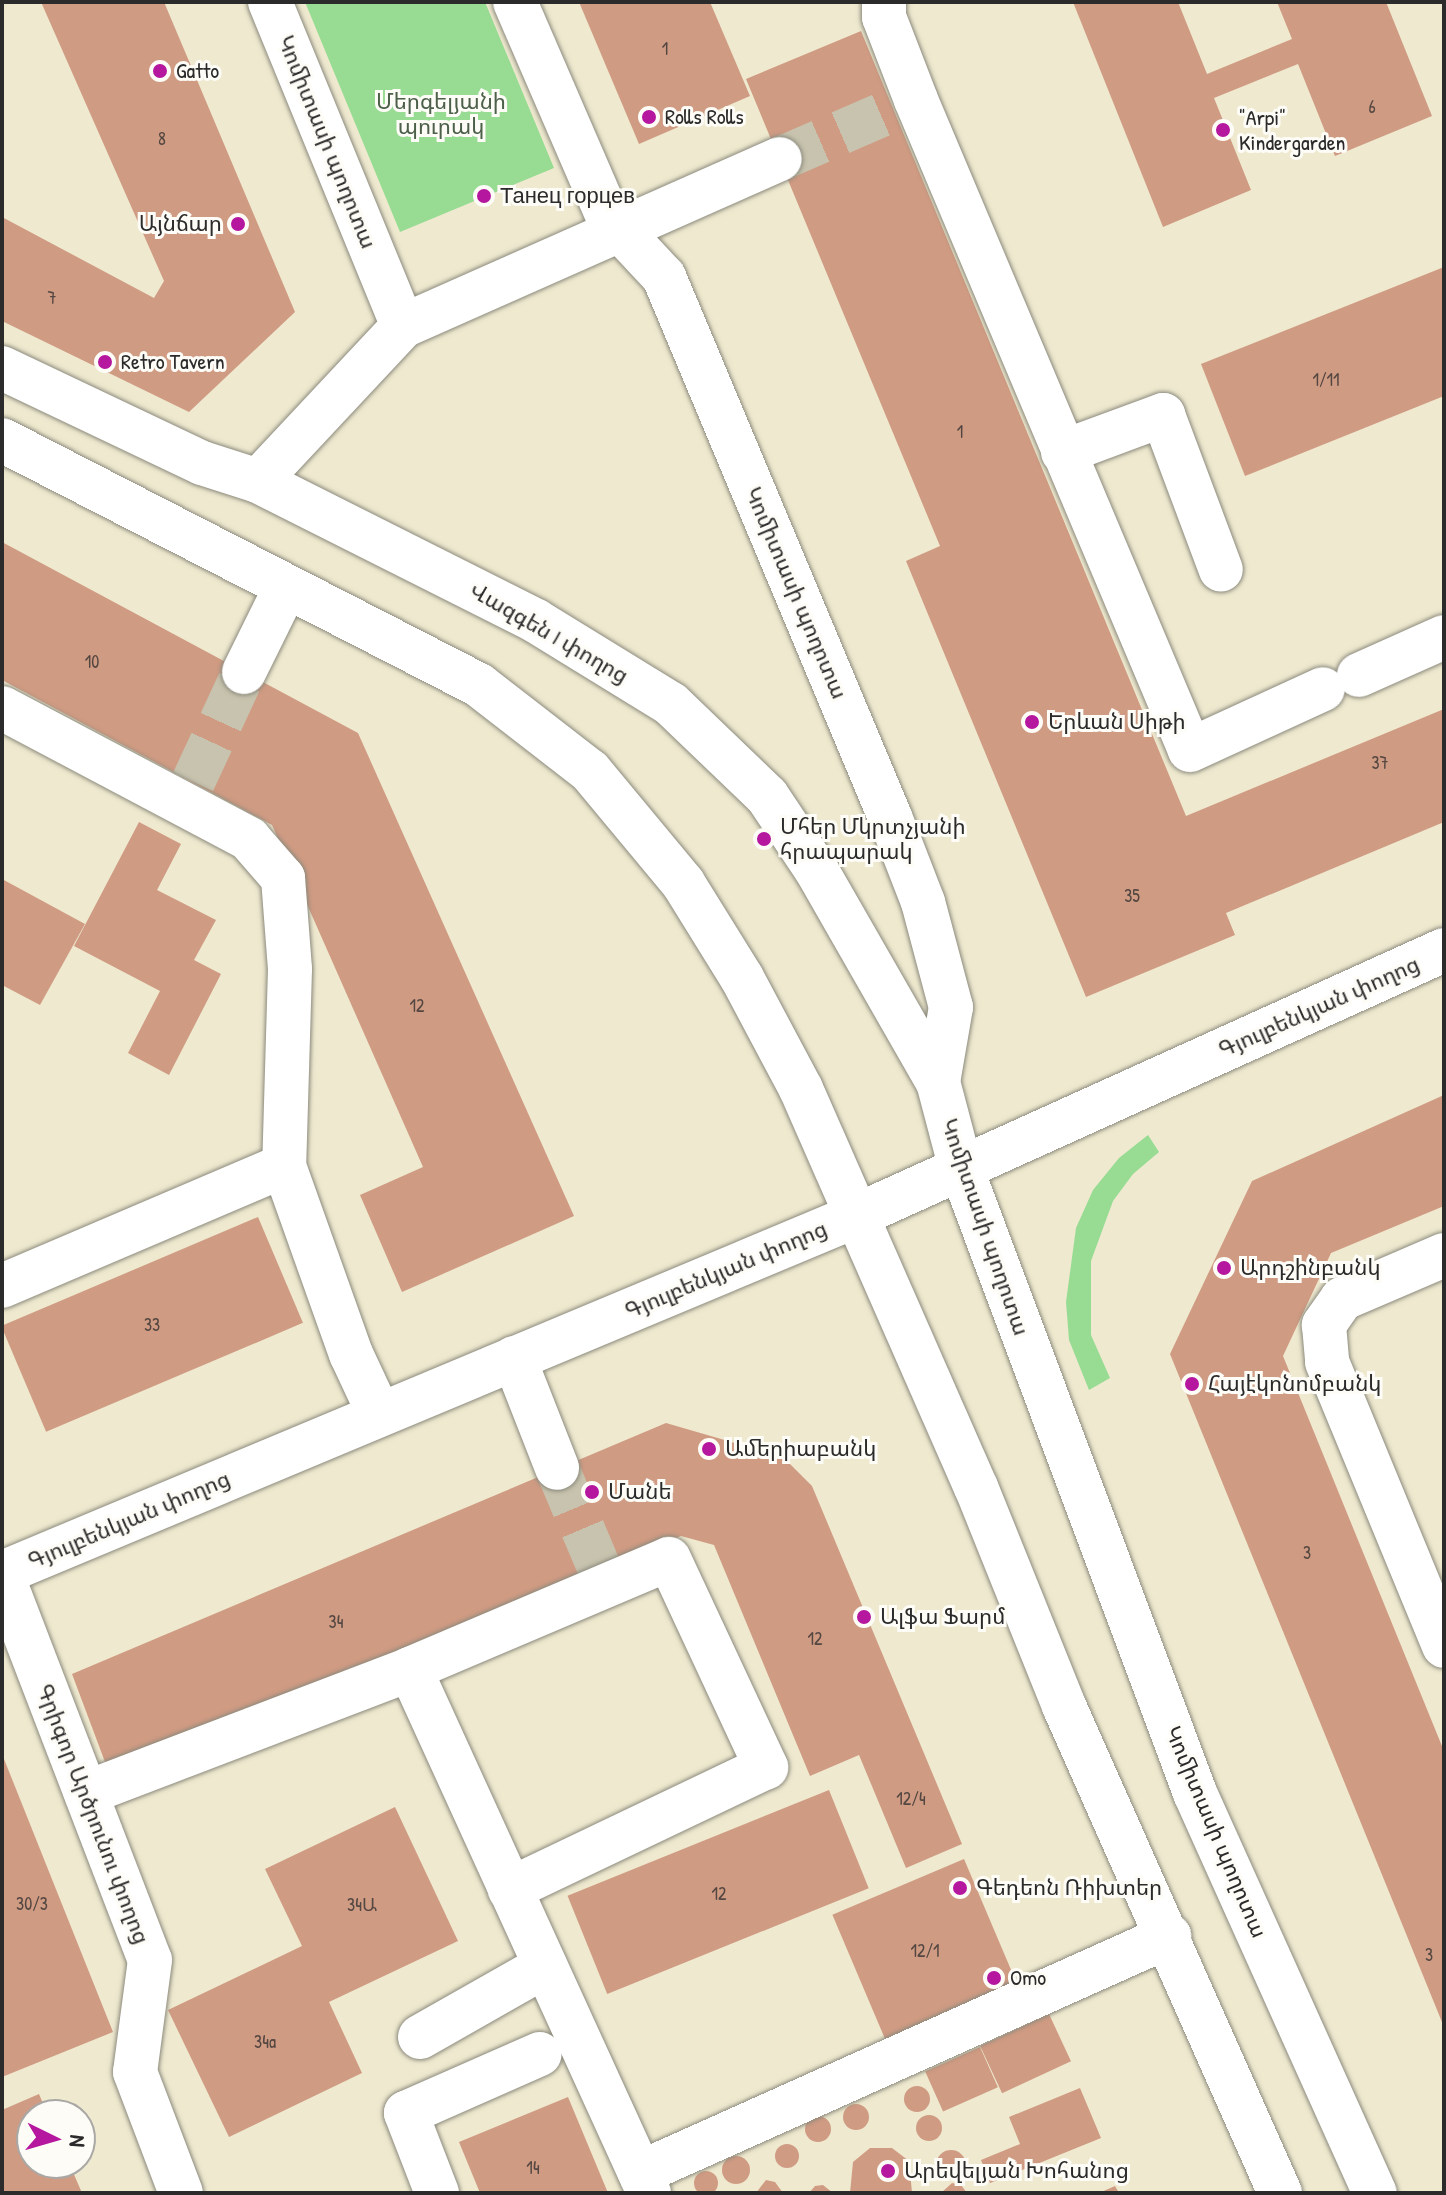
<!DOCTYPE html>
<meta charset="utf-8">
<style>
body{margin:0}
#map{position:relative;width:1446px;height:2195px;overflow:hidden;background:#eee9cf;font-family:"Patrick Hand","Noto Sans Armenian",sans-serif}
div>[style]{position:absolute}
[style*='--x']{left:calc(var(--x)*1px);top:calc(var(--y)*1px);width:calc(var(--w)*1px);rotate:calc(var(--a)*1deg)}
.green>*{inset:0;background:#98db93}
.building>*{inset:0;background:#d09b83;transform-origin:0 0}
.round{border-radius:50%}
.minor-tunnel>*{height:44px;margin-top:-22px;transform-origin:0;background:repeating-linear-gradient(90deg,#c7c3ae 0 44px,transparent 0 66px)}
.roads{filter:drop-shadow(0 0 2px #8c8a7d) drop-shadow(0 0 2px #8c8a7d)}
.minor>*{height:44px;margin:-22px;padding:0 22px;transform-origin:22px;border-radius:22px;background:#fff}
.major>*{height:44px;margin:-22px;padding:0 22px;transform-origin:22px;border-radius:22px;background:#fff}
.dots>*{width:22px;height:22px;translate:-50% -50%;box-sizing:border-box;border:4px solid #fdfcf7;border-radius:50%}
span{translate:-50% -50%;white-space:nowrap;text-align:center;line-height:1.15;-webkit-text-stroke:6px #fdfcf7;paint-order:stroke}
.number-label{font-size:18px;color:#544741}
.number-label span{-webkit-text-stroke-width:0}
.poi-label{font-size:22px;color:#2b2b2b}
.left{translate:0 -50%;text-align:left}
.right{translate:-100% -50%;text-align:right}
.park-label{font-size:22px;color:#4c604a}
.street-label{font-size:22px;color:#2b2b2b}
.frame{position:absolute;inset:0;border:4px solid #2b2b2b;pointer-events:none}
.north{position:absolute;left:16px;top:2099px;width:80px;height:80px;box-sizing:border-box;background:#fdfcf7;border:2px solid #a9a8a5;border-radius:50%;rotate:95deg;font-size:22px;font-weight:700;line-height:32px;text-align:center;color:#2b2b2b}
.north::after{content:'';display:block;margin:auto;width:28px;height:36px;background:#b5179e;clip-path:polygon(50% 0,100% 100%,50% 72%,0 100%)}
</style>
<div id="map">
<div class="green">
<div style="clip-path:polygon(305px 2px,485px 2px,554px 168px,400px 232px)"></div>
<div style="clip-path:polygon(1148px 1135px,1159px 1152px,1133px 1174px,1113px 1201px,1091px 1261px,1091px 1335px,1110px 1378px,1089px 1390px,1069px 1340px,1066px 1302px,1076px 1228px,1093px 1190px,1119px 1158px)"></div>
</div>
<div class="building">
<div style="clip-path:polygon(41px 2px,164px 2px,295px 312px,189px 412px,2px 321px,2px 217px,154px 298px,164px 281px)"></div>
<div style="clip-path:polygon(579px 2px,710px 2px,750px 96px,639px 144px)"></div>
<div style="clip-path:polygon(1073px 2px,1178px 2px,1207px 74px,1292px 39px,1277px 2px,1386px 2px,1432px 116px,1335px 156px,1298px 64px,1214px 98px,1251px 190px,1163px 227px)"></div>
<div style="clip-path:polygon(861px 31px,1186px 816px,1444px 709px,1444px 822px,1226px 913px,1235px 935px,1086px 997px,906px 561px,940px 546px,746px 79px)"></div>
<div style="clip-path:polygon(1444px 267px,1444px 396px,1245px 476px,1201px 364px)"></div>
<div style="clip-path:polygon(2px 542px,358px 733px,574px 1216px,402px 1292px,360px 1195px,423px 1167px,272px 825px,2px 680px)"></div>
<div style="clip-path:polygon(139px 822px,181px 844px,157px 890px,216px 920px,194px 960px,221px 974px,169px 1075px,128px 1053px,160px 991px,74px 946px)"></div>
<div style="clip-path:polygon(2px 879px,85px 924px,40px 1005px,2px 985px)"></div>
<div style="clip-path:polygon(1444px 1095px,1444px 1206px,1331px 1253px,1283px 1356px,1444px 1751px,1444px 2027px,1170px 1354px,1252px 1181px)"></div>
<div style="left:258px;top:1217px;width:115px;height:279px;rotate:67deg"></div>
<div style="clip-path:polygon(666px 1423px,783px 1457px,812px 1486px,962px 1844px,906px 1868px,859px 1755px,810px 1776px,714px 1545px,681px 1536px,111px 1778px,72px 1674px)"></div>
<div style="clip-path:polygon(2px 1754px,113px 2032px,2px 2077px)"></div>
<div style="left:829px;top:1790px;width:106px;height:282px;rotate:68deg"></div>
<div style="clip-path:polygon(395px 1807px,458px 1941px,329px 2002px,362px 2073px,229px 2137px,168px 2010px,302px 1946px,265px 1869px)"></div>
<div style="left:964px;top:1859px;width:141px;height:143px;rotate:67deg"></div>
<div style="left:1049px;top:2014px;width:52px;height:76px;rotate:65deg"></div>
<div style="left:980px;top:2047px;width:44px;height:60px;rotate:66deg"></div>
<div class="round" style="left:904px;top:2086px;width:26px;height:26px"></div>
<div style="clip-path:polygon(1080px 2088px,1101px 2138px,990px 2183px,981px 2160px,1020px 2144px,1009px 2117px)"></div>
<div style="clip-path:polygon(39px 2094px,48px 2115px,32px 2115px,32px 2163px,69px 2163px,82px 2193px,2px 2193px,2px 2110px)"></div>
<div style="clip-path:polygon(568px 2097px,608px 2193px,480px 2193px,459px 2142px)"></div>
<div class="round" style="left:843px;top:2104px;width:26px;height:26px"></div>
<div class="round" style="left:916px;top:2115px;width:26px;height:26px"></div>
<div class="round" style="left:805px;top:2116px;width:26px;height:26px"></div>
<div class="round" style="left:775px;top:2144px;width:24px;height:24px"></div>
<div style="clip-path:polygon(870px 2148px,892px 2148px,909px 2161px,912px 2193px,850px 2193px,853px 2162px)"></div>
<div class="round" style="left:936px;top:2150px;width:30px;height:30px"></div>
<div class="round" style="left:722px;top:2156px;width:28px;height:28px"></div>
<div class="round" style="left:694px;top:2171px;width:24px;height:24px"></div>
<div style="clip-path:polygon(766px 2180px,775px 2182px,783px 2193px,756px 2193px)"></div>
<div style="clip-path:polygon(952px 2183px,961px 2185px,967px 2193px,941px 2193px)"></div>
<div style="clip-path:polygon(823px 2185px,833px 2193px,809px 2193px,815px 2186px)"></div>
<div style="clip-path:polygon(1115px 2186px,1119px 2193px,1099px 2193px)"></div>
</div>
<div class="minor-tunnel">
<div style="--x:780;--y:159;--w:148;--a:-23.5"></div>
<div style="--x:193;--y:782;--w:121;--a:-65.1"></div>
<div style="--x:557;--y:1468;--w:111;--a:67.1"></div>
</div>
<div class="roads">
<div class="minor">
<div style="--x:270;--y:2;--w:350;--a:67.7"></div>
<div style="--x:515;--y:2;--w:234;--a:66.6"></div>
<div style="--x:608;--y:217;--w:82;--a:47"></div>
<div style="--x:664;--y:277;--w:585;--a:67.29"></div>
<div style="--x:890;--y:817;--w:91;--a:68.8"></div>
<div style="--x:923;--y:902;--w:109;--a:75.1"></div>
<div style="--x:951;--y:1007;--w:76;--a:99.8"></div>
<div style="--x:884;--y:2;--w:15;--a:90"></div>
<div style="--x:884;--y:17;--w:89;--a:68.9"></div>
<div style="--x:916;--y:100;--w:705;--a:67.14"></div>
<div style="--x:1190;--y:750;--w:146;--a:-24.6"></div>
<div style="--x:1063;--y:452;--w:107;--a:-20.3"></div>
<div style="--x:1163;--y:415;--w:165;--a:69.5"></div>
<div style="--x:258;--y:481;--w:212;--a:-46.9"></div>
<div style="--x:403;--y:326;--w:412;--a:-23.9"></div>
<div style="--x:244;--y:672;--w:95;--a:-63.7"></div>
<div style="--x:1359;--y:675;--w:93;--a:-24.1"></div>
<div style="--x:2;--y:708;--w:280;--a:27.9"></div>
<div style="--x:249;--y:839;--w:52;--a:48.9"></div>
<div style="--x:283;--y:878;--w:91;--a:85.6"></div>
<div style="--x:290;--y:969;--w:197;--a:91.7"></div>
<div style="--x:284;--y:1166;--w:200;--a:70.4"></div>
<div style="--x:351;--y:1354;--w:66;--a:65"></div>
<div style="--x:1444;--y:1255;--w:111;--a:156.7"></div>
<div style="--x:1342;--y:1299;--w:32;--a:125"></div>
<div style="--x:1324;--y:1325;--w:37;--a:85"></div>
<div style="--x:1327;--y:1362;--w:307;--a:67.6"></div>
<div style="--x:2;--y:1286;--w:306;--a:-23.1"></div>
<div style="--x:514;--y:1358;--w:118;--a:68.6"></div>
<div style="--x:2;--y:1573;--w:928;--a:-22.7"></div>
<div style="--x:858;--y:1215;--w:643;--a:-24.33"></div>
<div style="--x:2;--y:1575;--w:412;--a:69"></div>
<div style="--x:150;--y:1960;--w:113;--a:97.6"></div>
<div style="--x:135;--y:2072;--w:129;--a:69.2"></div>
<div style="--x:410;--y:1669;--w:576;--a:65.48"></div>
<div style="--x:86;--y:1793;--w:347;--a:-20.9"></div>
<div style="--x:410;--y:1669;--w:281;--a:-23"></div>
<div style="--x:669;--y:1559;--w:230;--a:65"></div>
<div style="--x:766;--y:1767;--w:284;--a:154.5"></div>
<div style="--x:420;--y:2037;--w:144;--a:-29.6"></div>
<div style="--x:640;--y:2173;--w:580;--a:-24.13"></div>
<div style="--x:437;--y:2193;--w:86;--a:-111.2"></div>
<div style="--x:406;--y:2113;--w:146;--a:-23.8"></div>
</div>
<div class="major">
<div style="--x:2;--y:368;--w:221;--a:25.4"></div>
<div style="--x:202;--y:463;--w:59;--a:17.8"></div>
<div style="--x:258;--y:481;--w:311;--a:26.7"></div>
<div style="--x:536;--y:621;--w:158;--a:31.6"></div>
<div style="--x:671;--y:704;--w:133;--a:43.8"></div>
<div style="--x:767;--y:796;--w:90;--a:56.3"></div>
<div style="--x:817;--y:871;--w:243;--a:60.2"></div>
<div style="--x:938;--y:1082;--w:86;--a:75.2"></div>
<div style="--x:960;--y:1165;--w:671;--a:69.48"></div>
<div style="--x:1195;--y:1793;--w:439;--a:65.8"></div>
<div style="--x:2;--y:440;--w:536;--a:27.19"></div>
<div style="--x:479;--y:685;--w:140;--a:37.8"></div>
<div style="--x:590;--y:771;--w:146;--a:50.3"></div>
<div style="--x:683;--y:883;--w:112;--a:58.2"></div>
<div style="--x:742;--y:978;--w:126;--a:62"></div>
<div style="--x:801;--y:1089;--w:435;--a:66.3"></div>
<div style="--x:976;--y:1487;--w:236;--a:68.1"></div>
<div style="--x:1064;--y:1706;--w:533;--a:66.08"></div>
</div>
</div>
<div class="dots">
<div style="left:160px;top:71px;background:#b5179e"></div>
<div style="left:649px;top:117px;background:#b5179e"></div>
<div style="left:1223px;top:130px;background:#b5179e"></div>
<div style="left:484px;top:196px;background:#b5179e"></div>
<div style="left:238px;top:224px;background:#b5179e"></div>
<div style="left:105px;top:362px;background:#b5179e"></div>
<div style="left:1032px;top:722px;background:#b5179e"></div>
<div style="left:764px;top:839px;background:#b5179e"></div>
<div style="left:1224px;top:1268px;background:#b5179e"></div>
<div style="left:1192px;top:1384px;background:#b5179e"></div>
<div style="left:709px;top:1449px;background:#b5179e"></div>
<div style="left:592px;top:1492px;background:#b5179e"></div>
<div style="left:864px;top:1617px;background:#b5179e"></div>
<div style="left:960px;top:1888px;background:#b5179e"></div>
<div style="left:994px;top:1978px;background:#b5179e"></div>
<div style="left:888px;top:2171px;background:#b5179e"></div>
</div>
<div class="number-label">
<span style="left:665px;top:49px">1</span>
<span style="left:1372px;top:107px">6</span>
<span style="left:162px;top:139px">8</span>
<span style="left:52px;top:298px">7</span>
<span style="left:1326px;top:380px">1/11</span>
<span style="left:960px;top:432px">1</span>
<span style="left:92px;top:662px">10</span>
<span style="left:1380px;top:763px">37</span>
<span style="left:1132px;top:896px">35</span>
<span style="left:417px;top:1006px">12</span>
<span style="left:152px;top:1325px">33</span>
<span style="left:1307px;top:1553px">3</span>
<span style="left:336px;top:1622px">34</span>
<span style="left:815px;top:1639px">12</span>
<span style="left:911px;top:1799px">12/4</span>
<span style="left:719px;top:1894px">12</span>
<span style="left:32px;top:1904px">30/3</span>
<span style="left:362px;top:1905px">34Ա</span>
<span style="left:925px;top:1951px">12/1</span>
<span style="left:1429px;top:1955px">3</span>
<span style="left:265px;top:2042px">34a</span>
<span style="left:533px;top:2168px">14</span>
</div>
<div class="poi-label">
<span class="left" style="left:176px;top:71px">Gatto</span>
<span class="left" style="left:665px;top:117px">Rolls Rolls</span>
<span class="left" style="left:1239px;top:130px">"Arpi"<br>Kindergarden</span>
<span class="left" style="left:500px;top:196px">Танец горцев</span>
<span class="right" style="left:222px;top:224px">Այնճար</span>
<span class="left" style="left:121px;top:362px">Retro Tavern</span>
<span class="left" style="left:1048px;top:722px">Երևան Սիթի</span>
<span class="left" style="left:780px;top:839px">Մհեր Մկրտչյանի<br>հրապարակ</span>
<span class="left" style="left:1240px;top:1268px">Արդշինբանկ</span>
<span class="left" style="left:1208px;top:1384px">Հայէկոնոմբանկ</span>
<span class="left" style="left:725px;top:1449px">Ամերիաբանկ</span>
<span class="left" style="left:608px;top:1492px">Մանե</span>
<span class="left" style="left:880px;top:1617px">Ալֆա Ֆարմ</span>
<span class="left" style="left:976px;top:1888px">Գեդեոն Ռիխտեր</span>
<span class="left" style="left:1010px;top:1978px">Omo</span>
<span class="left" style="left:904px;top:2171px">Արեվելյան Խոհանոց</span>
</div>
<div class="park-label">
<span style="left:441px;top:114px">Մերգելյանի<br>պուրակ</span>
</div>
<div class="street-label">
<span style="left:327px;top:142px;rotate:68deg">Կոմիտասի պողոտա</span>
<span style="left:796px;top:593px;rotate:67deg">Կոմիտասի պողոտա</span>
<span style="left:549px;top:633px;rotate:30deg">Վազգեն I փողոց</span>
<span style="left:1319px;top:1007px;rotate:-24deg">Գյուլբենկյան փողոց</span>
<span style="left:985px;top:1227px;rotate:71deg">Կոմիտասի պողոտա</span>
<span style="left:726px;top:1270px;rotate:-23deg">Գյուլբենկյան փողոց</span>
<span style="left:129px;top:1520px;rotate:-23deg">Գյուլբենկյան փողոց</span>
<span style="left:93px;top:1814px;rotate:69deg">Գրիգոր Արծրունու փողոց</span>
<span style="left:1216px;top:1832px;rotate:67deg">Կոմիտասի պողոտա</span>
</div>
<div class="frame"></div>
<div class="north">N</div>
</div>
